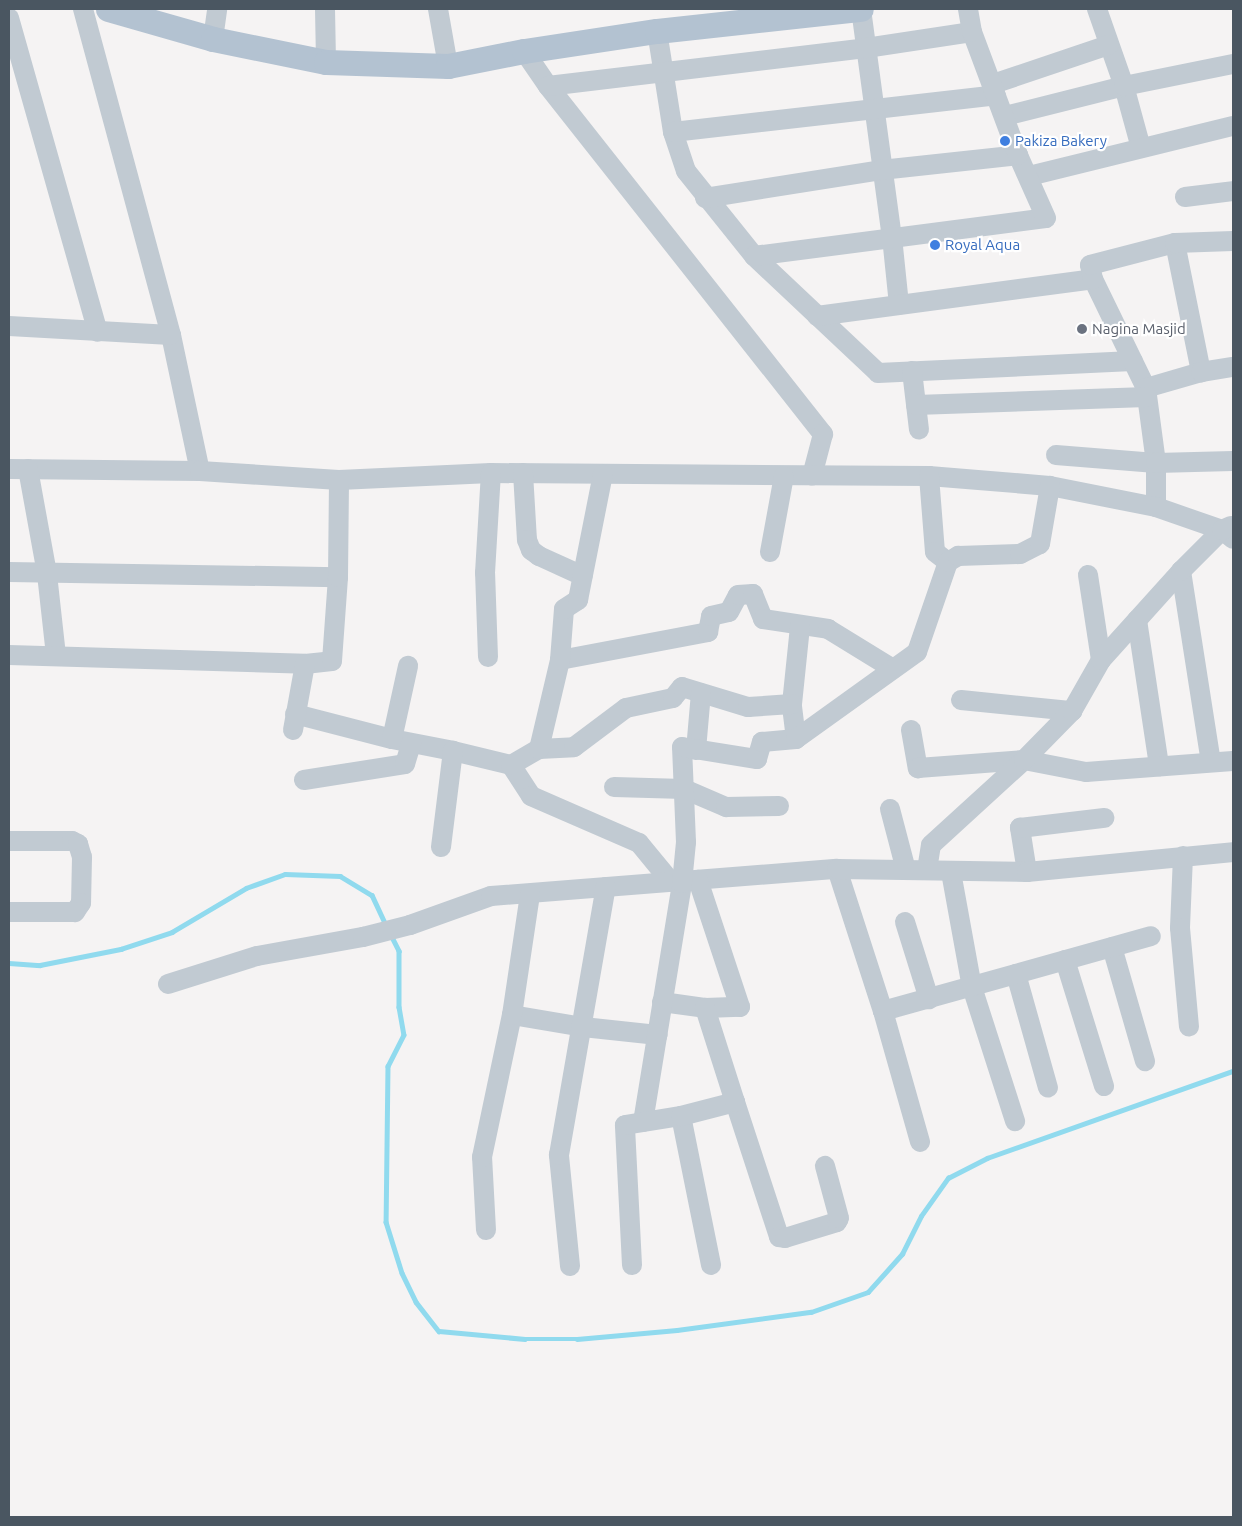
<!DOCTYPE html>
<style>
body{margin:0}
#map{position:relative;width:1242px;height:1526px;overflow:hidden;background:#f5f3f3;font-family:Ubuntu,sans-serif}
div>[style]{position:absolute}
[style*='--x']{left:calc(var(--x)*1px);top:calc(var(--y)*1px);width:calc(var(--w)*1px);rotate:calc(var(--a)*1deg)}
.stream>*{height:4.5px;margin:-2.25px;padding:0 2.25px;transform-origin:2.25px;border-radius:2.25px;background:#90daee}
.minor>*{height:20px;margin:-10px;padding:0 10px;transform-origin:10px;border-radius:10px;background:#c1cad2}
.major>*{height:25px;margin:-12.5px;padding:0 12.5px;transform-origin:12.5px;border-radius:12.5px;background:#b3c2d1}
.dots>*{width:14px;height:14px;translate:-50% -50%;box-sizing:border-box;border:2px solid #fff;border-radius:50%}
span{translate:-50% -50%;white-space:nowrap;text-align:center;line-height:1.15;-webkit-text-stroke:4.5px #fff;paint-order:stroke}
.shop-label{font-size:15px;color:#366cbe}
.left{translate:0 -50%;text-align:left}
.worship-label{font-size:15px;color:#5b616d}
.frame{position:absolute;inset:0;border:10px solid #4a5661;pointer-events:none}
</style>
<div id="map">
<div class="stream">
<div style="--x:391;--y:935;--w:18;--a:63"></div>
<div style="--x:399;--y:951;--w:56;--a:90"></div>
<div style="--x:399;--y:1007;--w:28;--a:80"></div>
<div style="--x:404;--y:1035;--w:35;--a:117"></div>
<div style="--x:388;--y:1066;--w:156;--a:90.7"></div>
<div style="--x:386;--y:1222;--w:53;--a:72.6"></div>
<div style="--x:402;--y:1273;--w:32;--a:64"></div>
<div style="--x:416;--y:1302;--w:37;--a:52"></div>
<div style="--x:439;--y:1331;--w:86;--a:5.3"></div>
<div style="--x:525;--y:1339;--w:52;--a:0"></div>
<div style="--x:577;--y:1339;--w:100;--a:-5.1"></div>
<div style="--x:677;--y:1330;--w:135;--a:-7.7"></div>
<div style="--x:811;--y:1312;--w:60;--a:-19.3"></div>
<div style="--x:868;--y:1292;--w:51;--a:-48.2"></div>
<div style="--x:902;--y:1254;--w:42;--a:-63.4"></div>
<div style="--x:921;--y:1216;--w:47;--a:-54.6"></div>
<div style="--x:948;--y:1178;--w:44;--a:-27.1"></div>
<div style="--x:987;--y:1158;--w:261;--a:-19.5"></div>
<div style="--x:9;--y:963;--w:31;--a:4"></div>
<div style="--x:40;--y:965;--w:83;--a:-11.2"></div>
<div style="--x:121;--y:949;--w:54;--a:-18.4"></div>
<div style="--x:172;--y:932;--w:86;--a:-30.7"></div>
<div style="--x:246;--y:888;--w:41;--a:-19.7"></div>
<div style="--x:285;--y:874;--w:55;--a:2.1"></div>
<div style="--x:340;--y:876;--w:37;--a:31"></div>
<div style="--x:372;--y:895;--w:33;--a:65"></div>
</div>
<div class="minor">
<div style="--x:83;--y:9;--w:338;--a:74.9"></div>
<div style="--x:171;--y:335;--w:139;--a:78"></div>
<div style="--x:325;--y:9;--w:53;--a:88.9"></div>
<div style="--x:438;--y:9;--w:58;--a:80"></div>
<div style="--x:861;--y:9;--w:230;--a:82.3"></div>
<div style="--x:892;--y:237;--w:68;--a:84.1"></div>
<div style="--x:1097;--y:9;--w:82;--a:70.7"></div>
<div style="--x:1124;--y:86;--w:64;--a:74.7"></div>
<div style="--x:9;--y:18;--w:326;--a:74.2"></div>
<div style="--x:657;--y:31;--w:102;--a:81"></div>
<div style="--x:673;--y:132;--w:41;--a:71.6"></div>
<div style="--x:686;--y:171;--w:109;--a:51.3"></div>
<div style="--x:754;--y:256;--w:170;--a:43.3"></div>
<div style="--x:878;--y:373;--w:255;--a:-2.7"></div>
<div style="--x:213;--y:39;--w:30;--a:-82"></div>
<div style="--x:524;--y:51;--w:42;--a:55.6"></div>
<div style="--x:548;--y:86;--w:444;--a:51.7"></div>
<div style="--x:823;--y:434;--w:43;--a:104.7"></div>
<div style="--x:993;--y:84;--w:122;--a:-18.6"></div>
<div style="--x:548;--y:86;--w:320;--a:-6.8"></div>
<div style="--x:866;--y:48;--w:107;--a:-8.6"></div>
<div style="--x:1005;--y:116;--w:123;--a:-14.1"></div>
<div style="--x:1124;--y:86;--w:111;--a:-11.4"></div>
<div style="--x:673;--y:132;--w:325;--a:-6.5"></div>
<div style="--x:1029;--y:176;--w:210;--a:-13.8"></div>
<div style="--x:1185;--y:197;--w:48;--a:-7.1"></div>
<div style="--x:705;--y:198;--w:178;--a:-9"></div>
<div style="--x:881;--y:170;--w:138;--a:-6.2"></div>
<div style="--x:1175;--y:243;--w:132;--a:78.6"></div>
<div style="--x:754;--y:256;--w:294;--a:-7.4"></div>
<div style="--x:1046;--y:218;--w:69;--a:-114"></div>
<div style="--x:1018;--y:155;--w:131;--a:-110.5"></div>
<div style="--x:972;--y:32;--w:23;--a:-100"></div>
<div style="--x:1093;--y:279;--w:121;--a:64.1"></div>
<div style="--x:1146;--y:388;--w:76;--a:82.4"></div>
<div style="--x:1156;--y:463;--w:44;--a:90"></div>
<div style="--x:817;--y:316;--w:278;--a:-7.6"></div>
<div style="--x:1093;--y:279;--w:14;--a:-102"></div>
<div style="--x:1090;--y:265;--w:88;--a:-14.5"></div>
<div style="--x:1175;--y:243;--w:58;--a:-2"></div>
<div style="--x:9;--y:326;--w:162;--a:3.2"></div>
<div style="--x:912;--y:371;--w:59;--a:83.2"></div>
<div style="--x:1146;--y:388;--w:57;--a:-16.2"></div>
<div style="--x:1201;--y:372;--w:32;--a:-9"></div>
<div style="--x:916;--y:405;--w:231;--a:-2"></div>
<div style="--x:1056;--y:455;--w:100;--a:4.6"></div>
<div style="--x:1156;--y:463;--w:77;--a:-1.5"></div>
<div style="--x:9;--y:469;--w:191;--a:0.6"></div>
<div style="--x:200;--y:471;--w:139;--a:3.7"></div>
<div style="--x:339;--y:480;--w:152;--a:-2.6"></div>
<div style="--x:491;--y:473;--w:438;--a:0.4"></div>
<div style="--x:929;--y:476;--w:121;--a:4.7"></div>
<div style="--x:1050;--y:486;--w:108;--a:11.2"></div>
<div style="--x:1156;--y:507;--w:70;--a:19.2"></div>
<div style="--x:1222;--y:530;--w:14;--a:39"></div>
<div style="--x:28;--y:469;--w:107;--a:79.7"></div>
<div style="--x:47;--y:574;--w:82;--a:83.7"></div>
<div style="--x:523;--y:473;--w:67;--a:86.6"></div>
<div style="--x:527;--y:540;--w:11;--a:68"></div>
<div style="--x:531;--y:550;--w:10;--a:37"></div>
<div style="--x:539;--y:556;--w:48;--a:24.4"></div>
<div style="--x:929;--y:476;--w:76;--a:85.5"></div>
<div style="--x:935;--y:552;--w:16;--a:38"></div>
<div style="--x:770;--y:552;--w:77;--a:-79.6"></div>
<div style="--x:1181;--y:571;--w:193;--a:81.1"></div>
<div style="--x:9;--y:572;--w:329;--a:0.9"></div>
<div style="--x:1088;--y:575;--w:86;--a:81.3"></div>
<div style="--x:1137;--y:620;--w:148;--a:81.4"></div>
<div style="--x:9;--y:655;--w:296;--a:1.7"></div>
<div style="--x:305;--y:664;--w:27;--a:-6"></div>
<div style="--x:332;--y:661;--w:84;--a:-85.9"></div>
<div style="--x:338;--y:577;--w:97;--a:-89.4"></div>
<div style="--x:488;--y:657;--w:84;--a:-92"></div>
<div style="--x:485;--y:573;--w:100;--a:-86.6"></div>
<div style="--x:560;--y:660;--w:151;--a:-10.7"></div>
<div style="--x:708;--y:632;--w:16;--a:-79"></div>
<div style="--x:711;--y:616;--w:18;--a:-13"></div>
<div style="--x:729;--y:612;--w:19;--a:-62"></div>
<div style="--x:738;--y:595;--w:15;--a:-4"></div>
<div style="--x:753;--y:594;--w:27;--a:68"></div>
<div style="--x:763;--y:619;--w:66;--a:8.7"></div>
<div style="--x:828;--y:629;--w:76;--a:31.6"></div>
<div style="--x:961;--y:700;--w:112;--a:5.7"></div>
<div style="--x:295;--y:714;--w:100;--a:14.5"></div>
<div style="--x:392;--y:739;--w:62;--a:11.1"></div>
<div style="--x:453;--y:751;--w:60;--a:13.6"></div>
<div style="--x:511;--y:765;--w:37;--a:57"></div>
<div style="--x:531;--y:796;--w:118;--a:23.5"></div>
<div style="--x:639;--y:843;--w:50;--a:50.6"></div>
<div style="--x:293;--y:730;--w:67;--a:-79.7"></div>
<div style="--x:911;--y:730;--w:39;--a:80"></div>
<div style="--x:918;--y:768;--w:106;--a:-4.3"></div>
<div style="--x:1024;--y:760;--w:63;--a:11"></div>
<div style="--x:1086;--y:772;--w:147;--a:-4.3"></div>
<div style="--x:392;--y:739;--w:75;--a:-77.6"></div>
<div style="--x:796;--y:739;--w:35;--a:-97"></div>
<div style="--x:792;--y:704;--w:78;--a:-84.1"></div>
<div style="--x:539;--y:749;--w:35;--a:-3"></div>
<div style="--x:574;--y:747;--w:65;--a:-36.9"></div>
<div style="--x:626;--y:708;--w:48;--a:-12"></div>
<div style="--x:673;--y:698;--w:14;--a:-51"></div>
<div style="--x:682;--y:687;--w:69;--a:16.9"></div>
<div style="--x:748;--y:707;--w:44;--a:-3.9"></div>
<div style="--x:696;--y:750;--w:57;--a:-85"></div>
<div style="--x:511;--y:765;--w:32;--a:-30"></div>
<div style="--x:539;--y:749;--w:91;--a:-76.7"></div>
<div style="--x:560;--y:660;--w:51;--a:-85.5"></div>
<div style="--x:564;--y:609;--w:17;--a:-33"></div>
<div style="--x:578;--y:600;--w:128;--a:-78.8"></div>
<div style="--x:304;--y:780;--w:102;--a:-9"></div>
<div style="--x:405;--y:764;--w:21;--a:-73"></div>
<div style="--x:614;--y:787;--w:70;--a:1.6"></div>
<div style="--x:684;--y:789;--w:46;--a:23.2"></div>
<div style="--x:726;--y:807;--w:53;--a:-1.1"></div>
<div style="--x:890;--y:809;--w:63;--a:75.3"></div>
<div style="--x:9;--y:841;--w:63;--a:0"></div>
<div style="--x:72;--y:841;--w:7;--a:27"></div>
<div style="--x:78;--y:844;--w:14;--a:73"></div>
<div style="--x:82;--y:857;--w:46;--a:91.2"></div>
<div style="--x:81;--y:903;--w:11;--a:124"></div>
<div style="--x:75;--y:912;--w:66;--a:180"></div>
<div style="--x:441;--y:847;--w:97;--a:-82.9"></div>
<div style="--x:1183;--y:856;--w:72;--a:92.4"></div>
<div style="--x:1180;--y:928;--w:99;--a:84.8"></div>
<div style="--x:837;--y:869;--w:149;--a:72.1"></div>
<div style="--x:883;--y:1011;--w:136;--a:74.2"></div>
<div style="--x:927;--y:870;--w:25;--a:-81"></div>
<div style="--x:931;--y:845;--w:126;--a:-42.4"></div>
<div style="--x:1024;--y:760;--w:69;--a:-45.6"></div>
<div style="--x:1072;--y:711;--w:59;--a:-60.4"></div>
<div style="--x:1101;--y:660;--w:120;--a:-48"></div>
<div style="--x:1181;--y:571;--w:58;--a:-45"></div>
<div style="--x:1222;--y:530;--w:10;--a:-24"></div>
<div style="--x:951;--y:872;--w:117;--a:79.7"></div>
<div style="--x:972;--y:987;--w:141;--a:72.2"></div>
<div style="--x:1027;--y:872;--w:45;--a:-99"></div>
<div style="--x:1020;--y:828;--w:85;--a:-6.8"></div>
<div style="--x:905;--y:922;--w:81;--a:72.7"></div>
<div style="--x:1112;--y:947;--w:119;--a:73.9"></div>
<div style="--x:1065;--y:960;--w:132;--a:72.8"></div>
<div style="--x:1016;--y:974;--w:118;--a:74.3"></div>
<div style="--x:168;--y:984;--w:93;--a:-17.5"></div>
<div style="--x:257;--y:956;--w:108;--a:-10.2"></div>
<div style="--x:363;--y:937;--w:49;--a:-14.3"></div>
<div style="--x:410;--y:925;--w:86;--a:-19.7"></div>
<div style="--x:491;--y:896;--w:347;--a:-4.5"></div>
<div style="--x:837;--y:869;--w:190;--a:0.9"></div>
<div style="--x:1027;--y:872;--w:207;--a:-5.5"></div>
<div style="--x:662;--y:1002;--w:43;--a:7.9"></div>
<div style="--x:705;--y:1008;--w:35;--a:-2"></div>
<div style="--x:740;--y:1007;--w:134;--a:-108.3"></div>
<div style="--x:883;--y:1011;--w:278;--a:-15.6"></div>
<div style="--x:512;--y:1015;--w:72;--a:9.6"></div>
<div style="--x:583;--y:1027;--w:75;--a:6.1"></div>
<div style="--x:735;--y:1102;--w:142;--a:71.9"></div>
<div style="--x:779;--y:1237;--w:6;--a:9"></div>
<div style="--x:785;--y:1238;--w:54;--a:-17.1"></div>
<div style="--x:837;--y:1222;--w:4;--a:-63"></div>
<div style="--x:839;--y:1218;--w:54;--a:-105.1"></div>
<div style="--x:681;--y:1116;--w:152;--a:78.6"></div>
<div style="--x:643;--y:1122;--w:242;--a:-80.7"></div>
<div style="--x:682;--y:883;--w:41;--a:-84.4"></div>
<div style="--x:686;--y:842;--w:95;--a:-92.4"></div>
<div style="--x:682;--y:747;--w:76;--a:9.1"></div>
<div style="--x:757;--y:759;--w:18;--a:-74"></div>
<div style="--x:762;--y:742;--w:34;--a:-5"></div>
<div style="--x:796;--y:739;--w:149;--a:-35.7"></div>
<div style="--x:917;--y:652;--w:95;--a:-71"></div>
<div style="--x:948;--y:562;--w:12;--a:-31"></div>
<div style="--x:958;--y:556;--w:62;--a:-1.8"></div>
<div style="--x:1020;--y:554;--w:22;--a:-27"></div>
<div style="--x:1040;--y:544;--w:59;--a:-80.2"></div>
<div style="--x:486;--y:1230;--w:73;--a:-93.1"></div>
<div style="--x:482;--y:1157;--w:145;--a:-78.1"></div>
<div style="--x:512;--y:1015;--w:122;--a:-81.5"></div>
<div style="--x:632;--y:1265;--w:140;--a:-92.9"></div>
<div style="--x:625;--y:1125;--w:57;--a:-9.1"></div>
<div style="--x:681;--y:1116;--w:56;--a:-14.5"></div>
<div style="--x:735;--y:1102;--w:99;--a:-107.7"></div>
<div style="--x:570;--y:1266;--w:112;--a:-95.7"></div>
<div style="--x:559;--y:1155;--w:272;--a:-80.1"></div>
</div>
<div class="major">
<div style="--x:108;--y:9;--w:109;--a:15.9"></div>
<div style="--x:213;--y:39;--w:115;--a:11.5"></div>
<div style="--x:326;--y:62;--w:122;--a:1.9"></div>
<div style="--x:448;--y:66;--w:77;--a:-11.2"></div>
<div style="--x:524;--y:51;--w:134;--a:-8.6"></div>
<div style="--x:657;--y:31;--w:205;--a:-6.2"></div>
</div>
<div class="dots">
<div style="left:1005px;top:141px;background:#3f7fe0"></div>
<div style="left:935px;top:245px;background:#3f7fe0"></div>
<div style="left:1082px;top:329px;background:#6b7280"></div>
</div>
<div class="shop-label">
<span class="left" style="left:1015px;top:141px">Pakiza Bakery</span>
<span class="left" style="left:945px;top:245px">Royal Aqua</span>
</div>
<div class="worship-label">
<span class="left" style="left:1092px;top:329px">Nagina Masjid</span>
</div>
<div class="frame"></div>
</div>
